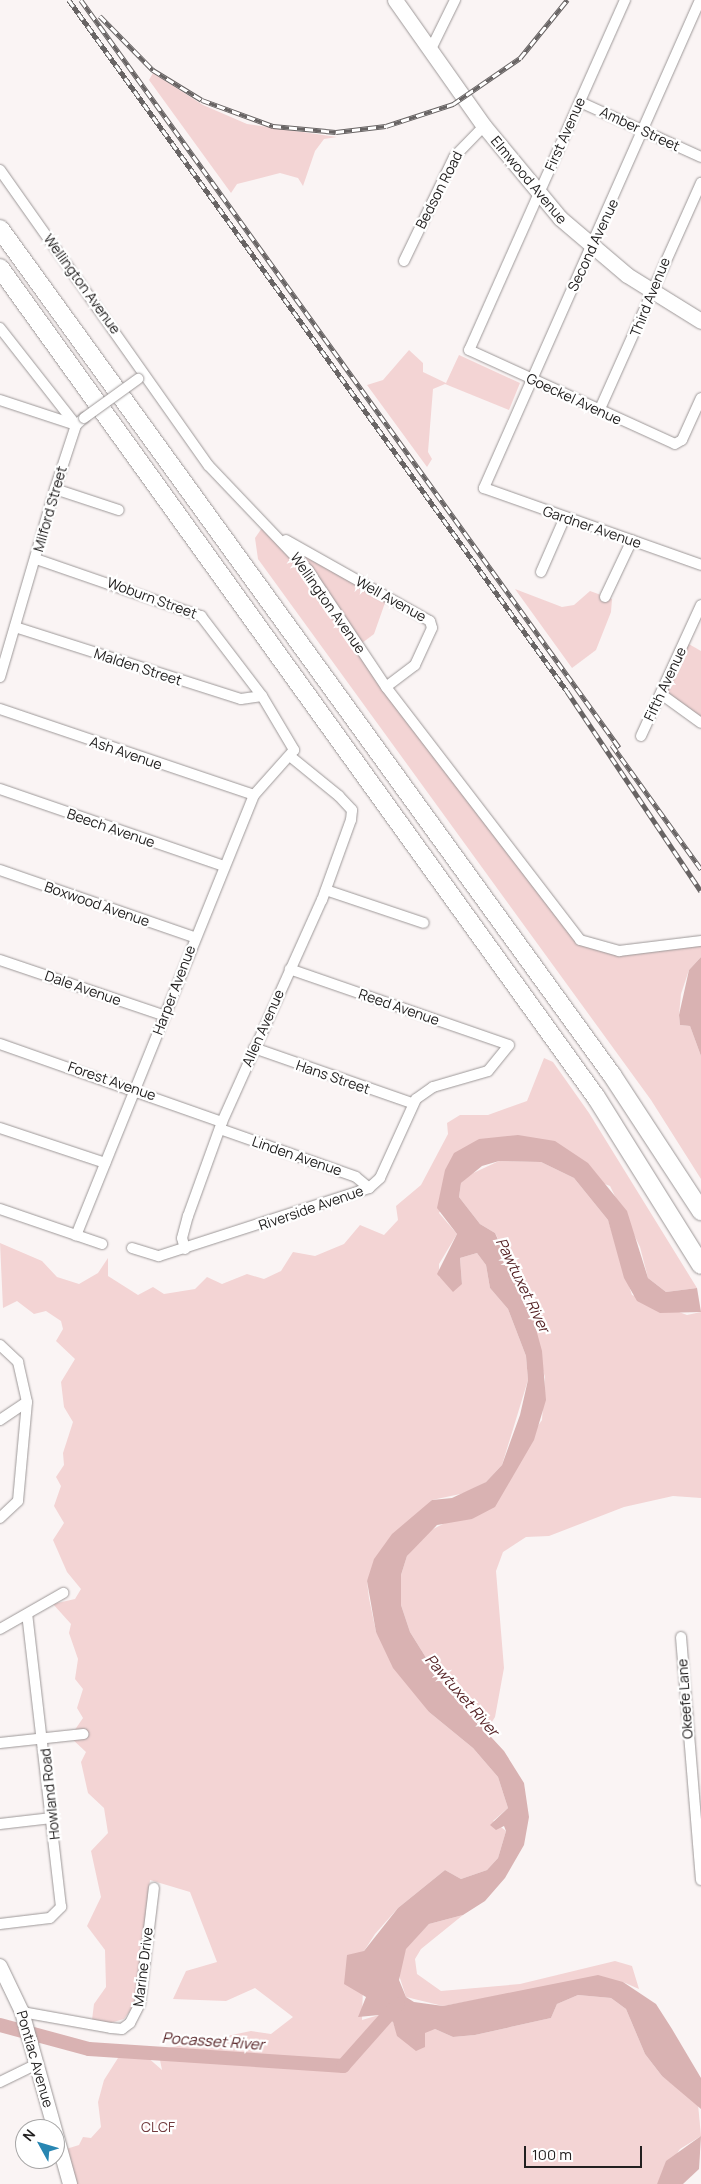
<!DOCTYPE html>
<style>
body{margin:0}
#map{position:relative;width:701px;height:2184px;overflow:hidden;background:#faf4f4;font-family:Manrope,sans-serif}
div>[style]{position:absolute}
[style*='--x']{left:calc(var(--x)*1px);top:calc(var(--y)*1px);width:calc(var(--w)*1px);rotate:calc(var(--a)*1deg)}
.green>*{inset:0;background:#f3d4d4}
.water>*{inset:0;background:#d9b2b2}
.river>*{height:14px;margin:-7px;padding:0 7px;transform-origin:7px;border-radius:7px;background:#d9b2b2}
.roads{filter:drop-shadow(0 0 1px #9d9898) drop-shadow(0 0 1px #9d9898)}
.street>*{height:10px;margin:-5px;padding:0 5px;transform-origin:5px;border-radius:5px;background:#fff}
.secondary>*{height:14px;margin:-7px;padding:0 7px;transform-origin:7px;border-radius:7px;background:#fff}
.primary>*{height:15px;margin:-7.5px;padding:0 7.5px;transform-origin:7.5px;border-radius:7.5px;background:#fff}
.highway>*{height:18px;margin:-9px;padding:0 9px;transform-origin:9px;border-radius:9px;background:#fff}
.rail>*{height:4.5px;margin-top:-2.25px;transform-origin:0;background:repeating-linear-gradient(90deg,#fff 0 8px,#686464 0 16px);box-sizing:border-box;border-block:1px solid #686464}
.bridges{filter:drop-shadow(0 0 1px #9d9898) drop-shadow(0 0 1px #9d9898)}
.street-bridge>*{height:10px;margin:-5px;padding:0 5px;transform-origin:5px;border-radius:5px;background:#fff}
span{translate:-50% -50%;white-space:nowrap;text-align:center;line-height:1.15;-webkit-text-stroke:4.5px #fff;paint-order:stroke}
.street-label{font-size:14px;color:#222020}
.park-label{font-size:14px;color:#723c3f}
.water-label{font-size:15px;color:#562326;font-style:italic}
.north{position:absolute;left:15px;top:2119px;width:50px;height:50px;box-sizing:border-box;background:#fff;border:1px solid #a7a6a6;border-radius:50%;rotate:309deg;font-size:14px;font-weight:700;line-height:20px;text-align:center;color:#222020}
.north::after{content:'';display:block;margin:auto;width:18px;height:22px;background:#2886b2;clip-path:polygon(50% 0,100% 100%,50% 72%,0 100%)}
.scale{position:absolute;left:524px;top:2146px;width:118px;height:22px;box-sizing:border-box;border:2px solid #222020;border-top:0;padding-left:6px;font-size:15px;line-height:18px;white-space:nowrap;color:#222020;-webkit-text-stroke:4px #fff;paint-order:stroke}
</style>
<div id="map">
<div class="green">
<div style="clip-path:polygon(153px 73px,203px 105px,247px 124px,337px 137px,324px 139px,315px 151px,303px 186px,298px 178px,280px 173px,237px 184px,231px 193px,149px 80px)"></div>
<div style="clip-path:polygon(409px 350px,423px 363px,423px 372px,446px 383px,459px 355px,520px 383px,509px 410px,445px 384px,433px 389px,428px 452px,432px 459px,427px 467px,367px 385px,383px 380px)"></div>
<div style="clip-path:polygon(264px 525px,286px 545px,386px 600px,374px 634px,358px 646px,583px 937px,605px 948px,701px 941px,701px 957px,689px 970px,681px 994px,679px 1015px,680px 1025px,690px 1026px,701px 1056px,701px 1179px,651px 1100px,258px 559px,255px 538px)"></div>
<div style="clip-path:polygon(515px 589px,562px 607px,574px 605px,590px 591px,612px 599px,611px 612px,596px 650px,572px 668px)"></div>
<div style="clip-path:polygon(687px 643px,701px 651px,701px 722px,662px 690px)"></div>
<div style="clip-path:polygon(544px 1058px,553px 1062px,589px 1113px,697px 1288px,666px 1292px,648px 1278px,640px 1247px,610px 1186px,487px 1139px,479px 1139px,439px 1213px,457px 1234px,439px 1264px,439px 1277px,462px 1284px,460px 1258px,477px 1253px,486px 1265px,490px 1288px,508px 1309px,526px 1356px,528px 1380px,502px 1465px,486px 1482px,465px 1493px,432px 1500px,367px 1581px,369px 1598px,376px 1632px,429px 1712px,473px 1748px,498px 1777px,508px 1808px,493px 1821px,506px 1831px,498px 1858px,487px 1870px,461px 1879px,445px 1870px,398px 1908px,375px 1934px,364px 1951px,362px 2020px,379px 2015px,393px 2022px,398px 2036px,435px 2029px,453px 2037px,475px 2035px,551px 2018px,557px 2004px,578px 1995px,611px 1998px,626px 2009px,645px 2054px,662px 2076px,698px 2104px,701px 2136px,680px 2149px,657px 2184px,70px 2184px,63px 2150px,79px 2145px,83px 2137px,91px 2138px,101px 2127px,98px 2102px,104px 2080px,118px 2058px,130px 2052px,146px 2056px,162px 2070px,158px 2050px,251px 2031px,271px 2034px,293px 2017px,255px 1988px,226px 2001px,173px 1999px,186px 1971px,217px 1962px,190px 1892px,150px 1880px,136px 2003px,124px 2019px,110px 2023px,92px 2020px,94px 2004px,106px 1987px,105px 1950px,87px 1926px,101px 1897px,91px 1851px,108px 1833px,104px 1808px,88px 1793px,81px 1762px,86px 1752px,70px 1737px,83px 1718px,77px 1708px,83px 1689px,75px 1679px,78px 1659px,69px 1633px,71px 1624px,53px 1604px,75px 1599px,81px 1589px,67px 1572px,53px 1540px,64px 1523px,54px 1506px,61px 1486px,56px 1477px,64px 1465px,63px 1453px,73px 1422px,64px 1407px,61px 1382px,75px 1359px,56px 1341px,63px 1329px,61px 1321px,46px 1311px,34px 1314px,17px 1301px,3px 1308px,0 1243px,42px 1261px,57px 1277px,79px 1284px,98px 1273px,108px 1258px,108px 1276px,138px 1295px,153px 1287px,164px 1294px,195px 1289px,207px 1277px,222px 1284px,247px 1274px,264px 1279px,281px 1271px,293px 1252px,315px 1256px,344px 1244px,360px 1225px,384px 1235px,398px 1220px,396px 1206px,421px 1185px,448px 1134px,447px 1123px,460px 1115px,488px 1115px,527px 1101px)"></div>
<div style="clip-path:polygon(499px 1161px,541px 1162px,574px 1178px,608px 1220px,632px 1295px,687px 1315px,701px 1312px,701px 1498px,673px 1496px,624px 1507px,549px 1536px,526px 1537px,503px 1552px,496px 1571px,504px 1668px,495px 1717px,485px 1733px,443px 1685px,410px 1632px,401px 1605px,401px 1575px,407px 1556px,425px 1533px,453px 1519px,472px 1519px,542px 1420px,545px 1377px,507px 1256px,495px 1233px,480px 1224px,459px 1197px,461px 1183px,469px 1175px)"></div>
<div style="clip-path:polygon(463px 1915px,421px 1949px,415px 1959px,417px 1974px,441px 1991px,520px 1984px,615px 1961px,632px 1966px,639px 1989px,623px 1982px,541px 1988px,443px 2006px,406px 1997px,398px 1972px,406px 1948px,429px 1924px)"></div>
</div>
<div class="water">
<div style="clip-path:polygon(701px 957px,701px 1056px,690px 1026px,680px 1025px,679px 1015px,689px 970px)"></div>
<div style="clip-path:polygon(518px 1135px,555px 1141px,588px 1163px,627px 1211px,648px 1278px,666px 1292px,697px 1288px,701px 1312px,660px 1313px,637px 1301px,624px 1278px,608px 1220px,574px 1178px,541px 1162px,499px 1161px,482px 1166px,461px 1183px,459px 1197px,480px 1224px,495px 1233px,533px 1318px,542px 1351px,546px 1400px,534px 1440px,495px 1507px,472px 1519px,437px 1525px,407px 1556px,401px 1575px,401px 1605px,410px 1632px,443px 1685px,504px 1751px,524px 1783px,529px 1817px,524px 1845px,505px 1878px,485px 1901px,463px 1915px,429px 1924px,406px 1949px,399px 1980px,406px 1997px,414px 2002px,443px 2006px,598px 1975px,623px 1982px,656px 2004px,672px 2029px,701px 2078px,701px 2109px,662px 2076px,645px 2054px,626px 2009px,611px 1998px,578px 1995px,557px 2004px,551px 2018px,475px 2035px,453px 2037px,435px 2029px,425px 2033px,425px 2047px,416px 2051px,397px 2036px,393px 2022px,379px 2015px,358px 2017px,366px 1997px,344px 1984px,347px 1955px,364px 1951px,398px 1908px,445px 1870px,461px 1879px,487px 1870px,498px 1858px,506px 1831px,504px 1826px,496px 1830px,490px 1825px,508px 1808px,498px 1777px,473px 1748px,429px 1712px,393px 1668px,376px 1632px,367px 1581px,374px 1559px,392px 1534px,432px 1500px,452px 1498px,486px 1482px,502px 1465px,520px 1415px,528px 1380px,526px 1356px,508px 1309px,490px 1288px,486px 1265px,477px 1253px,460px 1258px,462px 1284px,453px 1292px,437px 1274px,457px 1234px,437px 1208px,445px 1170px,454px 1153px,479px 1139px)"></div>
<div style="clip-path:polygon(701px 2136px,699px 2169px,683px 2184px,657px 2184px,666px 2161px)"></div>
</div>
<div class="river">
<div style="--x:0;--y:2025;--w:92;--a:15.1"></div>
<div style="--x:89;--y:2049;--w:255;--a:3.8"></div>
<div style="--x:343;--y:2066;--w:83;--a:-48.4"></div>
</div>
<div class="roads">
<div class="street">
<div style="--x:625;--y:0;--w:383;--a:114"></div>
<div style="--x:469;--y:350;--w:226;--a:24.5"></div>
<div style="--x:675;--y:444;--w:8;--a:-30"></div>
<div style="--x:682;--y:440;--w:46;--a:-65.7"></div>
<div style="--x:700;--y:0;--w:534;--a:113.88"></div>
<div style="--x:484;--y:488;--w:230;--a:19.5"></div>
<div style="--x:431;--y:49;--w:55;--a:-63.9"></div>
<div style="--x:580;--y:102;--w:133;--a:24.4"></div>
<div style="--x:0;--y:170;--w:362;--a:54.8"></div>
<div style="--x:209;--y:466;--w:144;--a:46.4"></div>
<div style="--x:308;--y:570;--w:141;--a:56.3"></div>
<div style="--x:386;--y:687;--w:319;--a:52.5"></div>
<div style="--x:580;--y:940;--w:41;--a:15.8"></div>
<div style="--x:619;--y:951;--w:83;--a:-7"></div>
<div style="--x:404;--y:261;--w:115;--a:-64.3"></div>
<div style="--x:454;--y:157;--w:43;--a:-45.9"></div>
<div style="--x:0;--y:328;--w:123;--a:51.9"></div>
<div style="--x:0;--y:400;--w:80;--a:18.2"></div>
<div style="--x:599;--y:411;--w:250;--a:-65.9"></div>
<div style="--x:55;--y:489;--w:67;--a:18.2"></div>
<div style="--x:286;--y:540;--w:165;--a:29.4"></div>
<div style="--x:430;--y:621;--w:7;--a:74"></div>
<div style="--x:432;--y:628;--w:41;--a:114.7"></div>
<div style="--x:415;--y:665;--w:36;--a:143"></div>
<div style="--x:36;--y:559;--w:175;--a:19.1"></div>
<div style="--x:201;--y:616;--w:101;--a:52.7"></div>
<div style="--x:262;--y:696;--w:63;--a:59.3"></div>
<div style="--x:294;--y:750;--w:60;--a:131.6"></div>
<div style="--x:254;--y:795;--w:475;--a:112"></div>
<div style="--x:541;--y:572;--w:60;--a:-66.4"></div>
<div style="--x:605;--y:597;--w:63;--a:-64.7"></div>
<div style="--x:15;--y:627;--w:237;--a:17.7"></div>
<div style="--x:241;--y:699;--w:21;--a:-8"></div>
<div style="--x:0;--y:677;--w:196;--a:-73.7"></div>
<div style="--x:55;--y:489;--w:67;--a:-71.8"></div>
<div style="--x:76;--y:425;--w:11;--a:-41"></div>
<div style="--x:661;--y:694;--w:49;--a:35.9"></div>
<div style="--x:0;--y:709;--w:268;--a:18.7"></div>
<div style="--x:641;--y:736;--w:144;--a:-65.4"></div>
<div style="--x:0;--y:789;--w:236;--a:19"></div>
<div style="--x:0;--y:870;--w:205;--a:19.1"></div>
<div style="--x:326;--y:890;--w:103;--a:18.6"></div>
<div style="--x:0;--y:960;--w:174;--a:18.7"></div>
<div style="--x:0;--y:1044;--w:235;--a:19.4"></div>
<div style="--x:254;--y:1048;--w:167;--a:19.2"></div>
<div style="--x:0;--y:1128;--w:111;--a:18.4"></div>
<div style="--x:220;--y:1129;--w:144;--a:19.4"></div>
<div style="--x:356;--y:1177;--w:17;--a:40"></div>
<div style="--x:0;--y:1209;--w:108;--a:18.9"></div>
<div style="--x:132;--y:1248;--w:28;--a:17"></div>
<div style="--x:159;--y:1256;--w:221;--a:-17.9"></div>
<div style="--x:369;--y:1188;--w:15;--a:-42"></div>
<div style="--x:380;--y:1178;--w:87;--a:-65.5"></div>
<div style="--x:416;--y:1099;--w:21;--a:-35"></div>
<div style="--x:433;--y:1087;--w:57;--a:-16.2"></div>
<div style="--x:488;--y:1071;--w:33;--a:-51"></div>
<div style="--x:509;--y:1045;--w:232;--a:-160.9"></div>
<div style="--x:185;--y:1249;--w:11;--a:-105"></div>
<div style="--x:182;--y:1238;--w:23;--a:-75"></div>
<div style="--x:188;--y:1216;--w:100;--a:-70.1"></div>
<div style="--x:222;--y:1122;--w:243;--a:-65.8"></div>
<div style="--x:322;--y:900;--w:85;--a:-70.1"></div>
<div style="--x:351;--y:820;--w:10;--a:-84"></div>
<div style="--x:352;--y:810;--w:19;--a:-133"></div>
<div style="--x:339;--y:796;--w:62;--a:-140.9"></div>
<div style="--x:0;--y:1345;--w:25;--a:43"></div>
<div style="--x:18;--y:1362;--w:41;--a:77.3"></div>
<div style="--x:27;--y:1402;--w:99;--a:95.2"></div>
<div style="--x:18;--y:1501;--w:25;--a:137"></div>
<div style="--x:0;--y:1420;--w:32;--a:-34"></div>
<div style="--x:0;--y:1629;--w:73;--a:-29.7"></div>
<div style="--x:681;--y:1637;--w:244;--a:85.3"></div>
<div style="--x:0;--y:1743;--w:84;--a:-6.1"></div>
<div style="--x:0;--y:1824;--w:52;--a:-6.6"></div>
<div style="--x:0;--y:1924;--w:50;--a:-6.8"></div>
<div style="--x:50;--y:1918;--w:16;--a:-45"></div>
<div style="--x:61;--y:1907;--w:294;--a:-96.6"></div>
<div style="--x:22;--y:2012;--w:90;--a:10.2"></div>
<div style="--x:111;--y:2028;--w:11;--a:5"></div>
<div style="--x:122;--y:2029;--w:10;--a:-37"></div>
<div style="--x:130;--y:2023;--w:22;--a:-63"></div>
<div style="--x:140;--y:2003;--w:116;--a:-83.1"></div>
<div style="--x:0;--y:2082;--w:41;--a:-25.9"></div>
</div>
<div class="secondary">
<div style="--x:0;--y:1966;--w:51;--a:64.4"></div>
<div style="--x:22;--y:2012;--w:179;--a:74.4"></div>
</div>
<div class="primary">
<div style="--x:395;--y:0;--w:154;--a:54.8"></div>
<div style="--x:484;--y:126;--w:119;--a:50.4"></div>
<div style="--x:560;--y:218;--w:88;--a:40.4"></div>
<div style="--x:627;--y:275;--w:87;--a:31.9"></div>
</div>
<div class="highway">
<div style="--x:0;--y:229;--w:1044;--a:54.12"></div>
<div style="--x:612;--y:1075;--w:163;--a:56.8"></div>
<div style="--x:0;--y:268;--w:1021;--a:54.29"></div>
<div style="--x:596;--y:1097;--w:198;--a:58"></div>
</div>
</div>
<div class="rail">
<div style="--x:69;--y:0;--w:852;--a:54.22"></div>
<div style="--x:567;--y:691;--w:241;--a:56.2"></div>
<div style="--x:81;--y:0;--w:921;--a:54.24"></div>
<div style="--x:100;--y:16;--w:76;--a:45.5"></div>
<div style="--x:153;--y:70;--w:57;--a:31.5"></div>
<div style="--x:202;--y:100;--w:76;--a:20.1"></div>
<div style="--x:273;--y:126;--w:63;--a:5.4"></div>
<div style="--x:336;--y:132;--w:50;--a:-6.8"></div>
<div style="--x:386;--y:126;--w:71;--a:-18.2"></div>
<div style="--x:453;--y:104;--w:81;--a:-34.5"></div>
<div style="--x:520;--y:58;--w:75;--a:-51"></div>
<div style="--x:612;--y:745;--w:153;--a:54.3"></div>
</div>
<div class="bridges">
<div class="street-bridge">
<div style="--x:84;--y:418;--w:67;--a:-35.8"></div>
</div>
</div>
<div class="street-label">
<span style="left:640px;top:129px;rotate:25deg">Amber Street</span>
<span style="left:565px;top:134px;rotate:-66deg">First Avenue</span>
<span style="left:529px;top:180px;rotate:50deg">Elmwood Avenue</span>
<span style="left:439px;top:190px;rotate:-63deg">Bedson Road</span>
<span style="left:593px;top:245px;rotate:-65deg">Second Avenue</span>
<span style="left:82px;top:284px;rotate:54deg">Wellington Avenue</span>
<span style="left:650px;top:297px;rotate:-68deg">Third Avenue</span>
<span style="left:574px;top:399px;rotate:25deg">Goeckel Avenue</span>
<span style="left:50px;top:509px;rotate:-74deg">Milford Street</span>
<span style="left:592px;top:527px;rotate:19deg">Gardner Avenue</span>
<span style="left:152px;top:598px;rotate:20deg">Woburn Street</span>
<span style="left:391px;top:599px;rotate:29deg">Well Avenue</span>
<span style="left:328px;top:603px;rotate:55deg">Wellington Avenue</span>
<span style="left:138px;top:667px;rotate:18deg">Malden Street</span>
<span style="left:665px;top:684px;rotate:-65deg">Fifth Avenue</span>
<span style="left:126px;top:753px;rotate:19deg">Ash Avenue</span>
<span style="left:111px;top:828px;rotate:19deg">Beech Avenue</span>
<span style="left:97px;top:904px;rotate:19deg">Boxwood Avenue</span>
<span style="left:83px;top:988px;rotate:19deg">Dale Avenue</span>
<span style="left:174px;top:990px;rotate:-69deg">Harper Avenue</span>
<span style="left:399px;top:1007px;rotate:19deg">Reed Avenue</span>
<span style="left:263px;top:1028px;rotate:-66deg">Allen Avenue</span>
<span style="left:333px;top:1077px;rotate:19deg">Hans Street</span>
<span style="left:112px;top:1081px;rotate:19deg">Forest Avenue</span>
<span style="left:297px;top:1156px;rotate:19deg">Linden Avenue</span>
<span style="left:311px;top:1208px;rotate:-19deg">Riverside Avenue</span>
<span style="left:685px;top:1699px;rotate:-94deg">Okeefe Lane</span>
<span style="left:50px;top:1794px;rotate:-96deg">Howland Road</span>
<span style="left:143px;top:1967px;rotate:-83deg">Marine Drive</span>
<span style="left:35px;top:2059px;rotate:74deg">Pontiac Avenue</span>
</div>
<div class="park-label">
<span style="left:158px;top:2127px">CLCF</span>
</div>
<div class="water-label">
<span style="left:523px;top:1285px;rotate:64deg">Pawtuxet River</span>
<span style="left:462px;top:1695px;rotate:49deg">Pawtuxet River</span>
<span style="left:213px;top:2041px;rotate:4deg">Pocasset River</span>
</div>
<div class="north">N</div>
<div class="scale">100 m</div>
</div>
